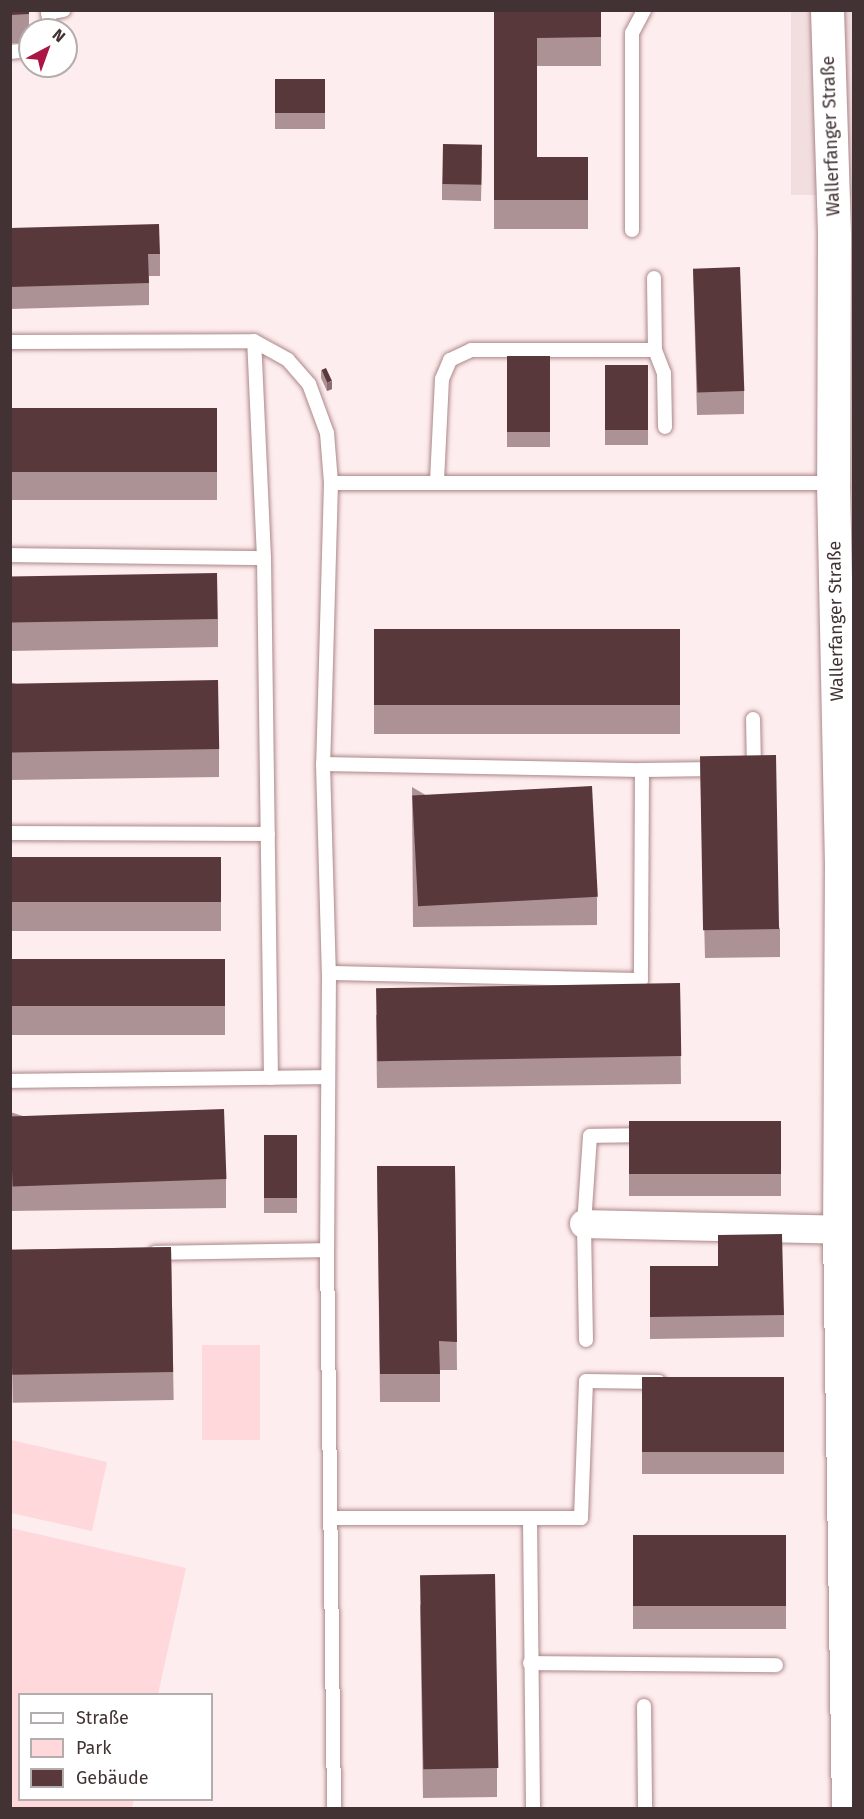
<!DOCTYPE html>
<meta charset="utf-8">
<style>
body{margin:0}
#map{position:relative;width:864px;height:1819px;overflow:hidden;background:#feedee;font-family:"Fira Sans",sans-serif}
div>[style]{position:absolute}
[style*='--x']{left:calc(var(--x)*1px);top:calc(var(--y)*1px);width:calc(var(--w)*1px);rotate:calc(var(--a)*1deg)}
.built>*{inset:0;background:#f2dedf;transform-origin:0 0}
.green>*{inset:0;background:#ffd8dc;transform-origin:0 0}
.roads{filter:drop-shadow(0 0 2px #ac868a) drop-shadow(0 0 2px #ac868a)}
.lane>*{height:14px;margin:-7px;padding:0 7px;transform-origin:7px;border-radius:7px;background:#fff}
.street>*{height:28px;margin:-14px;padding:0 14px;transform-origin:14px;border-radius:14px;background:#fff}
.secondary>*{height:33px;margin:-16.5px;padding:0 16.5px;transform-origin:16.5px;border-radius:16.5px;background:#fff}
.wall>*{inset:0;background:#ac9295;transform-origin:0 0}
.shaded-wall>*{inset:0;background:#8a6e71}
.building>*{inset:0;background:#59383c;transform-origin:0 0}
span{translate:-50% -50%;white-space:nowrap;text-align:center;line-height:1.15;-webkit-text-stroke:6px #fff;paint-order:stroke}
.street-label{font-size:18px;color:#423233}
.frame{position:absolute;inset:0;border:12px solid #423233;pointer-events:none}
.legend{position:absolute;left:18px;top:1693px;width:195px;height:108px;box-sizing:border-box;background:#fff;border:2px solid #b3adad;margin:0;padding:8px 10px;list-style:none;font-size:18px;color:#423233}
.legend li{display:flex;align-items:center;gap:12px;height:30px}
.legend b{width:30px;border:2px solid #b3adad}
.north{position:absolute;left:18px;top:18px;width:60px;height:60px;box-sizing:border-box;background:#fff;border:2px solid #b3adad;border-radius:50%;rotate:41deg;font-size:16px;font-weight:700;line-height:24px;text-align:center;color:#423233}
.north::after{content:'';display:block;margin:auto;width:21px;height:27px;background:#aa1543;clip-path:polygon(50% 0,100% 100%,50% 72%,0 100%)}
</style>
<div id="map">
<div class="built">
<div style="left:791px;top:11px;width:62px;height:184px"></div>
</div>
<div class="green">
<div style="left:202px;top:1345px;width:58px;height:95px"></div>
<div style="clip-path:polygon(11px 1440px,107px 1462px,92px 1531px,11px 1513px)"></div>
<div style="clip-path:polygon(11px 1528px,186px 1568px,158px 1694px,20px 1694px,20px 1800px,134px 1800px,132px 1808px,11px 1808px)"></div>
</div>
<div class="roads">
<div class="lane">
<div style="--x:48;--y:10;--w:20;--a:84"></div>
<div style="--x:48;--y:13;--w:16;--a:-11"></div>
<div style="--x:10;--y:52;--w:20;--a:-6"></div>
<div style="--x:632;--y:230;--w:197;--a:-90"></div>
<div style="--x:632;--y:33;--w:26;--a:-62"></div>
<div style="--x:10;--y:342;--w:244;--a:-0.2"></div>
<div style="--x:254;--y:341;--w:39;--a:29"></div>
<div style="--x:288;--y:360;--w:32;--a:49"></div>
<div style="--x:309;--y:384;--w:52;--a:69.8"></div>
<div style="--x:327;--y:433;--w:50;--a:85.4"></div>
<div style="--x:331;--y:483;--w:281;--a:91.6"></div>
<div style="--x:323;--y:764;--w:209;--a:88.4"></div>
<div style="--x:329;--y:973;--w:277;--a:90.4"></div>
<div style="--x:327;--y:1250;--w:558;--a:89.28"></div>
<div style="--x:655;--y:350;--w:25;--a:69"></div>
<div style="--x:664;--y:373;--w:54;--a:88.9"></div>
<div style="--x:437;--y:481;--w:102;--a:-87.2"></div>
<div style="--x:442;--y:379;--w:21;--a:-67"></div>
<div style="--x:450;--y:360;--w:23;--a:-25"></div>
<div style="--x:471;--y:350;--w:184;--a:0"></div>
<div style="--x:655;--y:350;--w:72;--a:-90.8"></div>
<div style="--x:331;--y:483;--w:501;--a:0"></div>
<div style="--x:10;--y:555;--w:254;--a:0.7"></div>
<div style="--x:264;--y:558;--w:217;--a:-92.6"></div>
<div style="--x:264;--y:558;--w:520;--a:89.23"></div>
<div style="--x:323;--y:764;--w:319;--a:1.1"></div>
<div style="--x:642;--y:770;--w:210;--a:90.3"></div>
<div style="--x:641;--y:980;--w:312;--a:-178.7"></div>
<div style="--x:749;--y:769;--w:5;--a:0"></div>
<div style="--x:754;--y:769;--w:50;--a:-91.1"></div>
<div style="--x:642;--y:770;--w:76;--a:-0.8"></div>
<div style="--x:10;--y:833;--w:258;--a:0.2"></div>
<div style="--x:10;--y:1081;--w:318;--a:-0.7"></div>
<div style="--x:155;--y:1253;--w:172;--a:-1"></div>
<div style="--x:586;--y:1340;--w:116;--a:-91"></div>
<div style="--x:584;--y:1224;--w:88;--a:-86.1"></div>
<div style="--x:590;--y:1136;--w:55;--a:-1"></div>
<div style="--x:330;--y:1518;--w:251;--a:0"></div>
<div style="--x:581;--y:1518;--w:137;--a:-87.9"></div>
<div style="--x:586;--y:1381;--w:73;--a:0.8"></div>
<div style="--x:530;--y:1519;--w:289;--a:89.4"></div>
<div style="--x:530;--y:1663;--w:246;--a:0.5"></div>
<div style="--x:644;--y:1706;--w:102;--a:89.4"></div>
</div>
<div class="street">
<div style="--x:584;--y:1224;--w:255;--a:1.3"></div>
</div>
<div class="secondary">
<div style="--x:827;--y:10;--w:226;--a:88.2"></div>
<div style="--x:834;--y:236;--w:247;--a:90.2"></div>
<div style="--x:833;--y:483;--w:379;--a:88.8"></div>
<div style="--x:841;--y:862;--w:368;--a:90.3"></div>
<div style="--x:839;--y:1230;--w:578;--a:89.11"></div>
</div>
</div>
<div class="wall">
<div style="left:10px;top:10px;width:19px;height:33px"></div>
<div style="clip-path:polygon(494px 10px,601px 10px,601px 66px,537px 66px,537px 157px,588px 157px,588px 229px,494px 229px)"></div>
<div style="left:275px;top:79px;width:50px;height:50px"></div>
<div style="clip-path:polygon(482px 160px,481px 201px,442px 200px,442px 184px)"></div>
<div style="clip-path:polygon(10px 228px,160px 254px,160px 276px,149px 276px,149px 305px,10px 309px)"></div>
<div style="clip-path:polygon(693px 268px,744px 391px,744px 414px,697px 415px)"></div>
<div style="left:507px;top:356px;width:43px;height:91px"></div>
<div style="left:605px;top:365px;width:43px;height:80px"></div>
<div style="clip-path:polygon(321px 370px,332px 389px,327px 391px,321px 378px)"></div>
<div style="left:217px;top:408px;width:92px;height:207px;rotate:90deg"></div>
<div style="clip-path:polygon(10px 578px,218px 619px,218px 647px,10px 651px)"></div>
<div style="left:374px;top:629px;width:306px;height:105px"></div>
<div style="clip-path:polygon(10px 682px,219px 749px,219px 777px,10px 780px)"></div>
<div style="clip-path:polygon(700px 757px,780px 929px,780px 957px,705px 958px)"></div>
<div style="clip-path:polygon(412px 787px,597px 897px,597px 925px,413px 927px)"></div>
<div style="left:10px;top:857px;width:211px;height:74px"></div>
<div style="left:225px;top:959px;width:76px;height:215px;rotate:90deg"></div>
<div style="clip-path:polygon(680px 983px,681px 1084px,377px 1088px,376px 1015px)"></div>
<div style="clip-path:polygon(10px 1112px,226px 1179px,226px 1208px,10px 1211px)"></div>
<div style="left:629px;top:1121px;width:152px;height:75px"></div>
<div style="left:264px;top:1135px;width:33px;height:78px"></div>
<div style="clip-path:polygon(377px 1166px,455px 1166px,457px 1370px,440px 1370px,440px 1402px,380px 1402px)"></div>
<div style="left:171px;top:1247px;width:153px;height:161px;rotate:89deg"></div>
<div style="clip-path:polygon(650px 1266px,784px 1315px,784px 1337px,650px 1339px)"></div>
<div style="left:642px;top:1377px;width:142px;height:97px"></div>
<div style="left:633px;top:1535px;width:153px;height:94px"></div>
<div style="clip-path:polygon(420px 1604px,497px 1768px,497px 1797px,423px 1798px)"></div>
</div>
<div class="shaded-wall">
<div style="clip-path:polygon(332px 381px,332px 389px,327px 391px,327px 383px)"></div>
</div>
<div class="building">
<div style="clip-path:polygon(10px 10px,29px 10px,29px 14px,10px 15px)"></div>
<div style="clip-path:polygon(494px 10px,601px 10px,601px 37px,537px 38px,537px 157px,588px 157px,588px 200px,494px 200px)"></div>
<div style="left:275px;top:79px;width:50px;height:34px"></div>
<div style="left:443px;top:144px;width:39px;height:40px;rotate:1deg"></div>
<div style="clip-path:polygon(159px 224px,160px 254px,148px 254px,149px 283px,10px 287px,10px 228px)"></div>
<div style="left:740px;top:267px;width:124px;height:47px;rotate:88deg"></div>
<div style="left:507px;top:356px;width:43px;height:76px"></div>
<div style="left:605px;top:365px;width:43px;height:65px"></div>
<div style="left:326px;top:368px;width:14px;height:5px;rotate:65deg"></div>
<div style="left:217px;top:408px;width:64px;height:207px;rotate:90deg"></div>
<div style="left:217px;top:573px;width:46px;height:207px;rotate:89deg"></div>
<div style="left:374px;top:629px;width:306px;height:76px"></div>
<div style="left:218px;top:680px;width:69px;height:208px;rotate:89deg"></div>
<div style="left:776px;top:755px;width:174px;height:76px;rotate:89deg"></div>
<div style="left:592px;top:786px;width:111px;height:180px;rotate:87deg"></div>
<div style="left:10px;top:857px;width:211px;height:45px"></div>
<div style="left:225px;top:959px;width:47px;height:215px;rotate:90deg"></div>
<div style="left:680px;top:983px;width:73px;height:304px;rotate:89deg"></div>
<div style="left:224px;top:1109px;width:70px;height:214px;rotate:88deg"></div>
<div style="left:629px;top:1121px;width:152px;height:53px"></div>
<div style="left:264px;top:1135px;width:33px;height:63px"></div>
<div style="clip-path:polygon(377px 1166px,455px 1166px,457px 1342px,439px 1341px,440px 1374px,380px 1374px)"></div>
<div style="clip-path:polygon(782px 1234px,784px 1315px,650px 1317px,650px 1266px,718px 1266px,718px 1235px)"></div>
<div style="left:171px;top:1247px;width:125px;height:161px;rotate:89deg"></div>
<div style="left:642px;top:1377px;width:142px;height:75px"></div>
<div style="left:633px;top:1535px;width:153px;height:71px"></div>
<div style="left:495px;top:1574px;width:194px;height:75px;rotate:89deg"></div>
</div>
<div class="street-label">
<span style="left:831px;top:136px;rotate:-92deg">Wallerfanger Straße</span>
<span style="left:836px;top:621px;rotate:-91deg">Wallerfanger Straße</span>
</div>
<div class="frame"></div>
<ul class="legend">
<li><b style="height:8px;background:#fff"></b>Straße</li>
<li><b style="height:16px;background:#ffd8dc"></b>Park</li>
<li><b style="height:16px;background:#59383c"></b>Gebäude</li>
</ul>
<div class="north">N</div>
</div>
